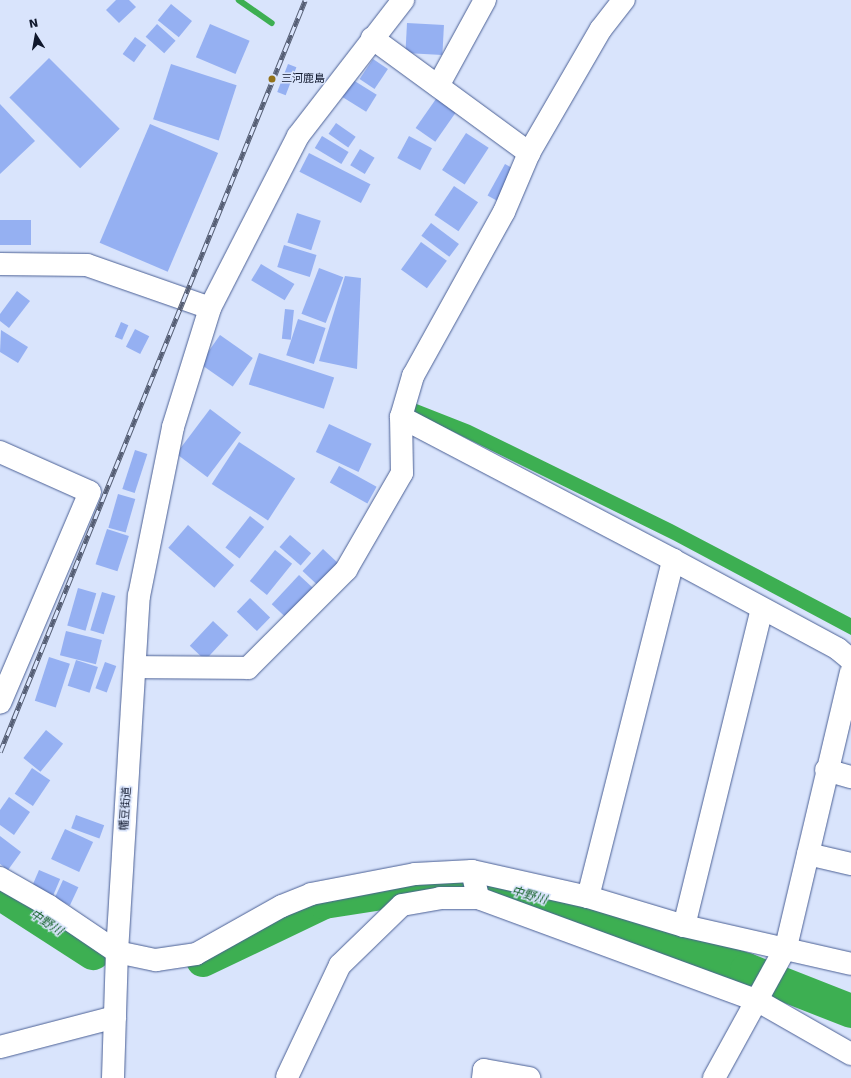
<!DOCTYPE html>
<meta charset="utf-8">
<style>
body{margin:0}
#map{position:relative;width:851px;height:1078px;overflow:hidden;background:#d9e4fc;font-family:"DejaVu Sans","Noto Sans JP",sans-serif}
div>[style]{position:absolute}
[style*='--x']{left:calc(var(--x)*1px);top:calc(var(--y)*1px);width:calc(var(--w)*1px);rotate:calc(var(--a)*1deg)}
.water>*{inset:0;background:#3daf52}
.stream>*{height:5.5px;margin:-2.75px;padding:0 2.75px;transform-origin:2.75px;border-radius:2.75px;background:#3daf52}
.river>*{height:34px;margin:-17px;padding:0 17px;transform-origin:17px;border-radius:17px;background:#3daf52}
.building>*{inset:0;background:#95b0f2;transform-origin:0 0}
.roads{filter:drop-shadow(0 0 1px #4b6095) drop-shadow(0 0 1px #4b6095)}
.minor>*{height:22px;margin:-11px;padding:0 11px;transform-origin:11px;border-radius:11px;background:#fff}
.rail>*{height:4.5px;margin-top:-2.25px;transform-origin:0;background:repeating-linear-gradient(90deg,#d9e4fc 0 9px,#555e74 0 18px);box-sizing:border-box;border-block:1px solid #555e74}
.dots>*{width:11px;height:11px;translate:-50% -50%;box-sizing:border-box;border:2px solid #d9e4fc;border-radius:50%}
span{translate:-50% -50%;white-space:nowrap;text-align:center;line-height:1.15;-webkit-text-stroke:3px #d9e4fc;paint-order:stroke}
.poi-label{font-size:11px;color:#0f172c}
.left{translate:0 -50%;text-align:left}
.street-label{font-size:11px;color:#0f172c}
.water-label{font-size:12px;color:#0c5c20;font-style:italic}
.north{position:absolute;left:16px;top:16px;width:40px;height:40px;-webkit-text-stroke:3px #d9e4fc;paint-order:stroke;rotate:349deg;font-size:11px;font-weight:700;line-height:16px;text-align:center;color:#0f172c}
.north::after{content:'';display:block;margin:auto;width:14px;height:18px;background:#0f172c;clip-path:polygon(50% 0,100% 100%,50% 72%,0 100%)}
</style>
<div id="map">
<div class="water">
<div style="clip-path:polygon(414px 403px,470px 425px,672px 524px,851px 618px,851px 635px,673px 540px,411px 411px)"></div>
</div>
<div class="stream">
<div style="--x:239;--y:0;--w:40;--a:34.9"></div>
</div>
<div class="river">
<div style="--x:0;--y:893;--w:111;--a:32.8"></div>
<div style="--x:203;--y:960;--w:134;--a:-25.6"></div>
<div style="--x:324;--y:902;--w:124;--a:-8.8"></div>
<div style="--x:447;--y:883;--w:69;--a:6.6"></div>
<div style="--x:516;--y:891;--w:244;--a:18.9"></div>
<div style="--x:747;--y:970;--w:112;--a:21.5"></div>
</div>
<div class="building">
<div style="clip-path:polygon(116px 0,129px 0,136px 7px,119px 23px,106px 10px)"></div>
<div style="left:171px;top:4px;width:27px;height:21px;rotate:39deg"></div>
<div style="left:407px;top:23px;width:37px;height:30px;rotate:3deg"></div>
<div style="left:157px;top:24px;width:25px;height:17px;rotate:42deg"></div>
<div style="left:210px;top:24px;width:43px;height:36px;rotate:23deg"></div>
<div style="left:135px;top:37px;width:14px;height:21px;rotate:36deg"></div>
<div style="left:49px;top:58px;width:100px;height:56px;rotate:45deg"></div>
<div style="left:373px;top:59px;width:18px;height:24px;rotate:34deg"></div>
<div style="left:171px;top:64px;width:69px;height:58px;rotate:18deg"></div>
<div style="left:288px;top:64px;width:9px;height:30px;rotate:21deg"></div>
<div style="left:353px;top:80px;width:28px;height:20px;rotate:32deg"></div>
<div style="left:438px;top:96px;width:24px;height:39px;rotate:35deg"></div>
<div style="clip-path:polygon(0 104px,35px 141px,0 174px)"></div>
<div style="left:336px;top:123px;width:24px;height:13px;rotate:35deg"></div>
<div style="left:150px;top:124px;width:74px;height:129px;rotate:23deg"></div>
<div style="left:466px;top:133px;width:27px;height:44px;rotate:33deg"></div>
<div style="left:322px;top:136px;width:31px;height:14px;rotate:31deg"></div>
<div style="left:409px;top:136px;width:26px;height:25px;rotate:28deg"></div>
<div style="left:360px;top:149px;width:17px;height:19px;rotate:31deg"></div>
<div style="left:309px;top:153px;width:69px;height:21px;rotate:27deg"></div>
<div style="left:505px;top:164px;width:13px;height:36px;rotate:29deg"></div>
<div style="left:454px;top:186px;width:29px;height:35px;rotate:34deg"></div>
<div style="left:297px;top:213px;width:25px;height:31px;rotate:18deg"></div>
<div style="left:0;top:220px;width:31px;height:25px"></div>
<div style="left:431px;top:223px;width:35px;height:16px;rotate:37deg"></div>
<div style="left:421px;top:242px;width:32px;height:34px;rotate:36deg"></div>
<div style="left:284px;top:245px;width:34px;height:23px;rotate:17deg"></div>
<div style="left:261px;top:264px;width:39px;height:19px;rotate:31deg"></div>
<div style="left:319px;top:268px;width:26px;height:49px;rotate:21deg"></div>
<div style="clip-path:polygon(345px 276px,361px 278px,357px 369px,319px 361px)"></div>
<div style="clip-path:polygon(17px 291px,30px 301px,9px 328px,0 321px,0 314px)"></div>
<div style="left:285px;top:309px;width:9px;height:30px;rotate:6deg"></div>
<div style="left:298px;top:319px;width:29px;height:38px;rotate:18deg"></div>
<div style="left:121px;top:322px;width:8px;height:16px;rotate:23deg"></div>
<div style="left:135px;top:329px;width:16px;height:20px;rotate:27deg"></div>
<div style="clip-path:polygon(1px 330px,28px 347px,18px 363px,0 352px)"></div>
<div style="left:220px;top:335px;width:40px;height:35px;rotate:35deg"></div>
<div style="left:259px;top:353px;width:79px;height:33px;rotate:18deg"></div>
<div style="left:210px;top:409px;width:39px;height:56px;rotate:37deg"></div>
<div style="left:329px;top:424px;width:47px;height:31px;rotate:25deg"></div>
<div style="left:239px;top:442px;width:67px;height:50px;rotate:33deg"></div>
<div style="left:135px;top:450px;width:13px;height:41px;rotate:18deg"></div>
<div style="left:339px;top:466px;width:43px;height:19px;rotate:29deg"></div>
<div style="left:118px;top:494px;width:18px;height:35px;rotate:16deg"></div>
<div style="left:250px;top:516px;width:18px;height:40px;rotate:38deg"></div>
<div style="left:188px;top:525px;width:61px;height:30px;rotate:41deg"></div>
<div style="left:107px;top:529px;width:23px;height:37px;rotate:18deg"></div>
<div style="left:290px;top:535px;width:28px;height:16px;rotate:41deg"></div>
<div style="left:323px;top:549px;width:23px;height:30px;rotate:43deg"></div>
<div style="left:275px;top:550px;width:22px;height:40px;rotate:39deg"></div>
<div style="left:299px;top:575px;width:21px;height:40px;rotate:43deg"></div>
<div style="left:78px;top:588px;width:19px;height:39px;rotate:16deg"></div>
<div style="left:102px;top:592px;width:14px;height:40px;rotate:17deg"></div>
<div style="left:250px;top:598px;width:28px;height:19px;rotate:44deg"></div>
<div style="left:213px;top:621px;width:21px;height:34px;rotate:43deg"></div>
<div style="left:66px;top:631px;width:37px;height:25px;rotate:14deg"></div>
<div style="left:49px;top:657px;width:22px;height:46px;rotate:18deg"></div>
<div style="left:76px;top:660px;width:23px;height:27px;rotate:18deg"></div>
<div style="left:105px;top:662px;width:12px;height:28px;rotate:20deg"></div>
<div style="left:46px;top:730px;width:22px;height:36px;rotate:39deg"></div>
<div style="left:32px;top:768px;width:22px;height:31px;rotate:34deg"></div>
<div style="clip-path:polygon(9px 797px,30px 812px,14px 835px,0 825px,0 810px)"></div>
<div style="left:76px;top:815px;width:30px;height:14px;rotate:20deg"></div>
<div style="left:65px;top:829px;width:31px;height:33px;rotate:25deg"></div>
<div style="clip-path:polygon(0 836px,21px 852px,8px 870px,0 864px)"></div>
<div style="left:39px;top:870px;width:23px;height:24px;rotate:23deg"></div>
<div style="left:63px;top:880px;width:17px;height:20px;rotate:25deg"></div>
</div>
<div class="roads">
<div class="minor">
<div style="--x:372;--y:38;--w:195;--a:36.2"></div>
<div style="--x:438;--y:86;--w:98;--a:-61.3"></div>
<div style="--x:0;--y:264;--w:87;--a:0.7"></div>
<div style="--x:87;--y:265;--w:130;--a:19.3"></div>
<div style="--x:401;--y:417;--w:307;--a:27.7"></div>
<div style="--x:673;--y:560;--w:187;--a:28.3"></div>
<div style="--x:838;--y:649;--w:17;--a:40"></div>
<div style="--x:0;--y:452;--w:98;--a:24"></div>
<div style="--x:90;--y:492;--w:229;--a:113.1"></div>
<div style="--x:135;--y:667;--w:113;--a:0.5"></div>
<div style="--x:248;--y:668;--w:139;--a:-45"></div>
<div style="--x:346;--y:570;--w:112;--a:-60"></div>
<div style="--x:402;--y:473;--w:56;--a:-91"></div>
<div style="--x:401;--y:417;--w:43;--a:-73.7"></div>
<div style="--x:413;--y:376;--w:188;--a:-61"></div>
<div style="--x:504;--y:212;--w:64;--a:-67"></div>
<div style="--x:529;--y:153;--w:143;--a:-59.9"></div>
<div style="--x:601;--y:29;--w:37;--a:-52"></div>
<div style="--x:826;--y:770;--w:26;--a:16"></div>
<div style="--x:808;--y:854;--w:44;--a:13.1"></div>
<div style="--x:472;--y:871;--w:119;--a:12.6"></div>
<div style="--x:588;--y:897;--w:100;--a:16.8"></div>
<div style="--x:684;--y:926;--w:171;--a:12.8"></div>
<div style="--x:0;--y:878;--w:56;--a:29.7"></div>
<div style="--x:49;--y:906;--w:82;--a:34.1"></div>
<div style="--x:117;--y:952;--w:40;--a:12"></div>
<div style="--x:156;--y:960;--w:40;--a:-8.5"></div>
<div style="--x:196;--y:954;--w:98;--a:-29.2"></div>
<div style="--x:282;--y:906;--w:31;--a:-22"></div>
<div style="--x:311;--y:894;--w:106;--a:-10.9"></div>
<div style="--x:415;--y:874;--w:57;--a:-3"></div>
<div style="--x:472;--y:871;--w:28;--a:77"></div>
<div style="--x:478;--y:898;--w:298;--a:20.2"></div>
<div style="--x:758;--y:1001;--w:107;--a:29.7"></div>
<div style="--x:588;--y:897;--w:348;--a:-75.8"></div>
<div style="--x:684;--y:926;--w:326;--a:-76.2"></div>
<div style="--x:0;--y:1047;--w:119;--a:-14.6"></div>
<div style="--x:287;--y:1077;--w:124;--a:-64.7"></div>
<div style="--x:340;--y:965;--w:86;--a:-44.1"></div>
<div style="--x:402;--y:905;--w:39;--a:-10"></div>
<div style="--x:440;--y:898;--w:38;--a:0"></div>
<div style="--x:113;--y:1078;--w:126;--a:-88.2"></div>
<div style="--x:117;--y:952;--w:357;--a:-86.5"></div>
<div style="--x:139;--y:596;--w:172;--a:-78.6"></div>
<div style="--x:173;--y:427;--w:125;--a:-72.7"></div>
<div style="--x:210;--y:308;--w:193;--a:-62.9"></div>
<div style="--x:298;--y:136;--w:172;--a:-52.3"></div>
<div style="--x:483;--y:1078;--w:8;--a:-83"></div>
<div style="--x:484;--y:1070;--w:46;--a:10.1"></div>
<div style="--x:714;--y:1078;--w:149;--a:-61.2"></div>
<div style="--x:786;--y:947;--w:282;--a:-76.7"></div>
</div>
</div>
<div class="rail">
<div style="--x:0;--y:752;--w:811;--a:-67.92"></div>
</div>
<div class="dots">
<div style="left:272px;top:79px;background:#937219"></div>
</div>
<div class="poi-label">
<span class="left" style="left:281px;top:79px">三河鹿島</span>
</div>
<div class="street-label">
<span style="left:126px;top:809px;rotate:-86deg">幡豆街道</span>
</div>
<div class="water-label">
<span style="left:529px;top:896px;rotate:16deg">中野川</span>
<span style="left:46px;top:923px;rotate:33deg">中野川</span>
</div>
<div class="north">N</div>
</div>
